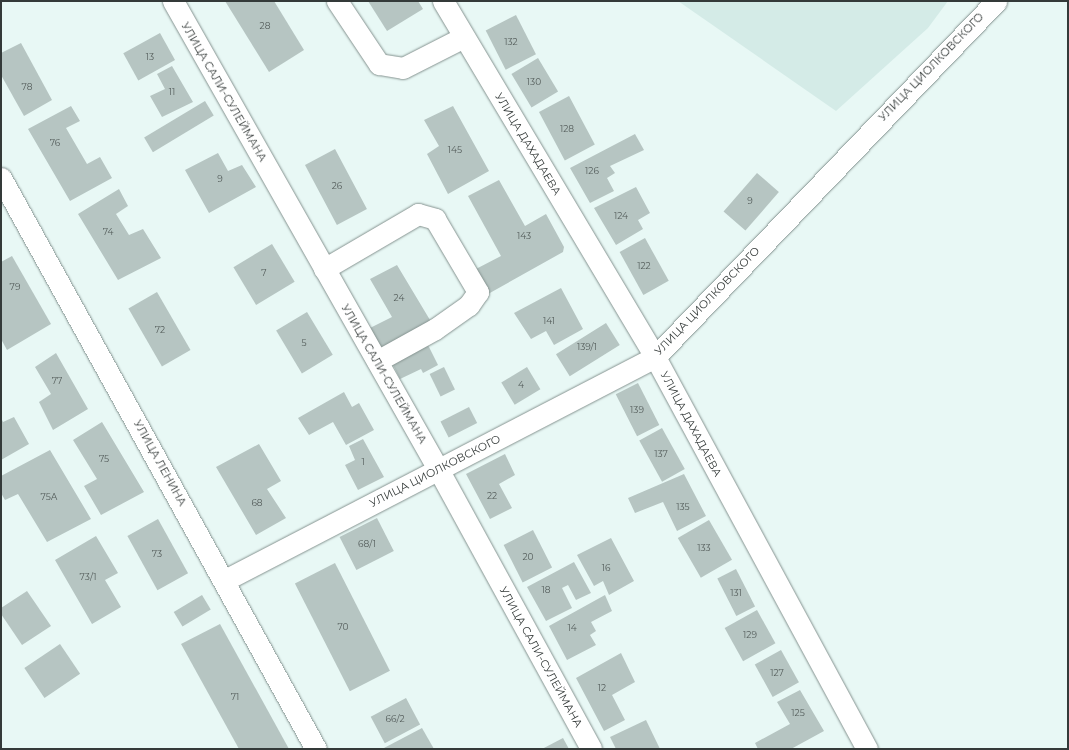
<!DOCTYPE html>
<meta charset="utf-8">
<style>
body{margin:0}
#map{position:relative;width:1069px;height:750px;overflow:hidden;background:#e8f8f5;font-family:Montserrat,sans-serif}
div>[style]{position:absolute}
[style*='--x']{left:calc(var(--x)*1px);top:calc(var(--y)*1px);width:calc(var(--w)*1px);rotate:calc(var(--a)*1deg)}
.built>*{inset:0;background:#d4ebe7}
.building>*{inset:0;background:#b6c5c2;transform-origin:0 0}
.roads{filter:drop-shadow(0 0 1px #859390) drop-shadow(0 0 1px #859390)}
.street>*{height:21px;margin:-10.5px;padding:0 10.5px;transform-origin:10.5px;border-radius:10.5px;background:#fff}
span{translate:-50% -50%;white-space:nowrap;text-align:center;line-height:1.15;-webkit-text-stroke:4px #fff;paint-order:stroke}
.number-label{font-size:9px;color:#545d5b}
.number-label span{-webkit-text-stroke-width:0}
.street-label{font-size:11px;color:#343a39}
.frame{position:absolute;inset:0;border:2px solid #343a39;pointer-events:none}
</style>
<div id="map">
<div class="built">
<div style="clip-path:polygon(678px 1px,948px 1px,928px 28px,836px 111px)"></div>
</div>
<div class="building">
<div style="clip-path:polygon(225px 1px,274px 1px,304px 50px,269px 72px)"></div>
<div style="clip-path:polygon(368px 1px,418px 1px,423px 9px,387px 31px)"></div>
<div style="left:516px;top:15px;width:44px;height:34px;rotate:63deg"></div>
<div style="left:160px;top:33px;width:31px;height:42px;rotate:61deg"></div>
<div style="clip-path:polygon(21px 43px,52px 100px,24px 116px,1px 75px,1px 53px)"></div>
<div style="left:538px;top:58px;width:39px;height:31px;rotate:59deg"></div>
<div style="clip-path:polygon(172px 66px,193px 102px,162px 117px,150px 96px,165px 89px,157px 74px)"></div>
<div style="left:569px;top:96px;width:55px;height:34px;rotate:62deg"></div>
<div style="left:205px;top:101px;width:17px;height:71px;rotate:59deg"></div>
<div style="clip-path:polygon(71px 106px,80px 121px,66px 128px,87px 164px,100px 157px,112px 178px,70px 201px,28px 129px)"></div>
<div style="clip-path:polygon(453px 106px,489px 171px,448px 194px,427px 154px,439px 146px,424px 120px)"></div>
<div style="clip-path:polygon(635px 134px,644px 150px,610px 166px,615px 173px,607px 178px,614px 191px,590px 203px,570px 168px)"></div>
<div style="left:335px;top:149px;width:68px;height:34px;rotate:62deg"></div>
<div style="clip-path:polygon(218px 153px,228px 171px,242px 165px,256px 187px,209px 213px,185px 170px)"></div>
<div style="left:757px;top:173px;width:29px;height:51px;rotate:41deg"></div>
<div style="clip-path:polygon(499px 180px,525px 226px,546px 214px,564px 247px,563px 252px,488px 294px,474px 270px,501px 256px,468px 196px)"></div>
<div style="clip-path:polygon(636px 187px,650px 213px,638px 220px,643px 229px,616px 245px,594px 208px)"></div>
<div style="clip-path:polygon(119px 189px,128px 206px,116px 214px,129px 235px,143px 229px,161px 258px,118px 280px,78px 214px)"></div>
<div style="left:645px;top:238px;width:49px;height:29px;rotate:61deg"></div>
<div style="left:272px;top:244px;width:44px;height:45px;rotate:59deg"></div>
<div style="clip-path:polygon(12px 256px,51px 324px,7px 350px,1px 339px,1px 262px)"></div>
<div style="clip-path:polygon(397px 265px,433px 325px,384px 353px,370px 328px,392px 317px,370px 279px)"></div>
<div style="clip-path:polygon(561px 288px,583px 329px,554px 345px,546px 331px,531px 339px,514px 313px)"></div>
<div style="left:157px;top:292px;width:67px;height:33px;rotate:60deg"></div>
<div style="left:307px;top:312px;width:50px;height:36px;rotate:59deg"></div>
<div style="left:606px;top:323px;width:26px;height:59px;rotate:58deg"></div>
<div style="clip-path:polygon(427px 343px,438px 365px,423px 373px,421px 369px,400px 379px,391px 361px)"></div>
<div style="clip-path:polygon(56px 353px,88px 409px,53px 430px,39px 402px,51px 394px,35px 367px)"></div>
<div style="left:444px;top:367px;width:25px;height:16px;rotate:64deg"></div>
<div style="left:527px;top:367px;width:26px;height:30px;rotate:59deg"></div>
<div style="left:638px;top:383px;width:47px;height:25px;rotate:63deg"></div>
<div style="clip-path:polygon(344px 392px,352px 407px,359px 403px,374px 430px,346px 445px,333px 422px,309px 435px,298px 418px)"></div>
<div style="left:469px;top:407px;width:18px;height:32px;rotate:63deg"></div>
<div style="clip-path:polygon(14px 417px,29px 444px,1px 460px,1px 418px,3px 422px)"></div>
<div style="clip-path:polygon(102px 422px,144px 492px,101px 515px,84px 486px,97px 479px,73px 440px)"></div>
<div style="left:662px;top:428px;width:47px;height:26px;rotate:61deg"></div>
<div style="clip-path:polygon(363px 439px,384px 477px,358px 490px,345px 465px,355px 460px,349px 446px)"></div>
<div style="clip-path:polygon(259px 444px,281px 481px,267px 489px,286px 518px,256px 535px,216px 467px)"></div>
<div style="clip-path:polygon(50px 450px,91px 519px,47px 542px,18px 494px,5px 500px,1px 493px,1px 476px)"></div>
<div style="clip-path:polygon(505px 454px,515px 475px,499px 484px,512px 508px,490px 519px,466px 474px)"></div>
<div style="clip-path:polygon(684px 474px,706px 516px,677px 531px,663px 502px,635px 513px,628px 498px)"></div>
<div style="left:377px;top:518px;width:37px;height:42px;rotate:63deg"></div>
<div style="left:158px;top:519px;width:62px;height:35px;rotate:61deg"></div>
<div style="left:709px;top:520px;width:46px;height:36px;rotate:60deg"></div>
<div style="left:533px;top:530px;width:42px;height:33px;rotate:63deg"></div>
<div style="clip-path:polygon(96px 536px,118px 573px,105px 580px,121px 607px,92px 624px,55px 560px)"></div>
<div style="clip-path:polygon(611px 538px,634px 581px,609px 595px,603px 581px,594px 586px,577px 555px)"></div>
<div style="clip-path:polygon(574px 562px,591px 593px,576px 600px,568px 585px,562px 588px,572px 608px,546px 621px,527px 587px)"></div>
<div style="left:335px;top:563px;width:121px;height:45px;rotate:63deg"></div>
<div style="left:736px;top:569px;width:42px;height:21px;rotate:63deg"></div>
<div style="clip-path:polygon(27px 591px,51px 626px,22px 645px,1px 614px,1px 608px)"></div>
<div style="left:202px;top:595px;width:17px;height:33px;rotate:59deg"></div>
<div style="clip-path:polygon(605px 595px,612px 611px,591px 622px,596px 631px,590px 635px,596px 645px,567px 660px,549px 626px)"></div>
<div style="left:757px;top:610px;width:38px;height:37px;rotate:61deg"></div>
<div style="clip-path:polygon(220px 624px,289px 749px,239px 749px,181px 644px)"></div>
<div style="left:60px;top:644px;width:36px;height:43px;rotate:56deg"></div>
<div style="left:781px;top:650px;width:37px;height:30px;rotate:61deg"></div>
<div style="clip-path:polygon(621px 653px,635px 682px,612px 695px,625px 720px,604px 731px,576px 678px)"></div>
<div style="clip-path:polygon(800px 690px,824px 731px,791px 749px,758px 749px,755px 743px,790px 724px,777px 702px)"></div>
<div style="left:406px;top:698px;width:30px;height:40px;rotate:62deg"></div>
<div style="clip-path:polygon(646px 720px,660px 749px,616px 749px,610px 737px)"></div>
<div style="clip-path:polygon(422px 728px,434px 749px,384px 748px)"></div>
<div style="clip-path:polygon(563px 738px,569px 749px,542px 749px)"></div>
</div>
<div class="roads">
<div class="street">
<div style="--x:173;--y:1;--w:538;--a:60.48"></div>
<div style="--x:438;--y:469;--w:319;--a:61.3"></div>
<div style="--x:337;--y:1;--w:76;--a:56.3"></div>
<div style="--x:379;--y:64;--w:24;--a:9"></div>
<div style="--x:403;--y:68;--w:68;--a:-26.9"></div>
<div style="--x:443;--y:1;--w:414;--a:59.2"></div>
<div style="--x:655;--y:357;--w:446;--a:61.6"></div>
<div style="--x:1;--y:178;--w:652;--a:61.12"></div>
<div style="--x:324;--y:269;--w:109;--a:-30.3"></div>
<div style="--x:418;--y:214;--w:18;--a:16"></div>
<div style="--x:435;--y:219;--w:85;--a:59.5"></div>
<div style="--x:478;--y:292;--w:16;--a:125"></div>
<div style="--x:469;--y:305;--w:42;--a:144.8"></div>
<div style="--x:435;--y:329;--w:66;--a:151.1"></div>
<div style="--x:225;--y:580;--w:484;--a:-27.4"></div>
<div style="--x:655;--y:357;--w:493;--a:-46.2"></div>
</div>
</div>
<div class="number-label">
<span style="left:265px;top:26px">28</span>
<span style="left:511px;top:42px">132</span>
<span style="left:150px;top:57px">13</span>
<span style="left:534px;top:82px">130</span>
<span style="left:27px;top:87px">78</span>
<span style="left:172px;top:92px">11</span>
<span style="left:567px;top:129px">128</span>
<span style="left:55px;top:143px">76</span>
<span style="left:455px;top:150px">145</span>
<span style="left:592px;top:171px">126</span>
<span style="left:220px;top:179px">9</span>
<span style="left:337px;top:186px">26</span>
<span style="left:750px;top:201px">9</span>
<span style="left:621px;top:216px">124</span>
<span style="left:108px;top:232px">74</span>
<span style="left:524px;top:236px">143</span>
<span style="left:644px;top:266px">122</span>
<span style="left:264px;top:273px">7</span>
<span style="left:15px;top:287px">79</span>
<span style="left:399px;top:298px">24</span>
<span style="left:549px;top:321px">141</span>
<span style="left:160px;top:330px">72</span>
<span style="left:304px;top:343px">5</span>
<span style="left:587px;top:347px">139/1</span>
<span style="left:57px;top:381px">77</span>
<span style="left:521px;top:385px">4</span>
<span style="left:637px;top:410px">139</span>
<span style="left:661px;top:454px">137</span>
<span style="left:104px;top:459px">75</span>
<span style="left:363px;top:462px">1</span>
<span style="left:492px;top:496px">22</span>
<span style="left:49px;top:497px">75А</span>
<span style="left:257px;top:503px">68</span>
<span style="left:683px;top:507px">135</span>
<span style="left:367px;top:544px">68/1</span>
<span style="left:704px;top:548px">133</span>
<span style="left:157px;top:554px">73</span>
<span style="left:528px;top:557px">20</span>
<span style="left:606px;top:568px">16</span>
<span style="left:88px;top:577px">73/1</span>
<span style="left:546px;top:590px">18</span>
<span style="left:736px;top:593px">131</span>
<span style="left:343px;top:627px">70</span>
<span style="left:572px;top:628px">14</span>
<span style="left:750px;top:635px">129</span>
<span style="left:777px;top:673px">127</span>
<span style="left:602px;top:688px">12</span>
<span style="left:235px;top:697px">71</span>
<span style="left:798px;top:713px">125</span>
<span style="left:395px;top:719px">66/2</span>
</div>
<div class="street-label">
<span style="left:931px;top:67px;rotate:-46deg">УЛИЦА ЦИОЛКОВСКОГО</span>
<span style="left:224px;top:92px;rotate:60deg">УЛИЦА САЛИ-СУЛЕЙМАНА</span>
<span style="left:528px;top:144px;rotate:59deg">УЛИЦА ДАХАДАЕВА</span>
<span style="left:707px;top:301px;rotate:-46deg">УЛИЦА ЦИОЛКОВСКОГО</span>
<span style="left:384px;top:374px;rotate:60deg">УЛИЦА САЛИ-СУЛЕЙМАНА</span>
<span style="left:691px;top:424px;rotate:62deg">УЛИЦА ДАХАДАЕВА</span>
<span style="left:160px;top:463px;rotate:61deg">УЛИЦА ЛЕНИНА</span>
<span style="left:435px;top:471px;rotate:-27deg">УЛИЦА ЦИОЛКОВСКОГО</span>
<span style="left:541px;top:657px;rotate:61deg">УЛИЦА САЛИ-СУЛЕЙМАНА</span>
</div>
<div class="frame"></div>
</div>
